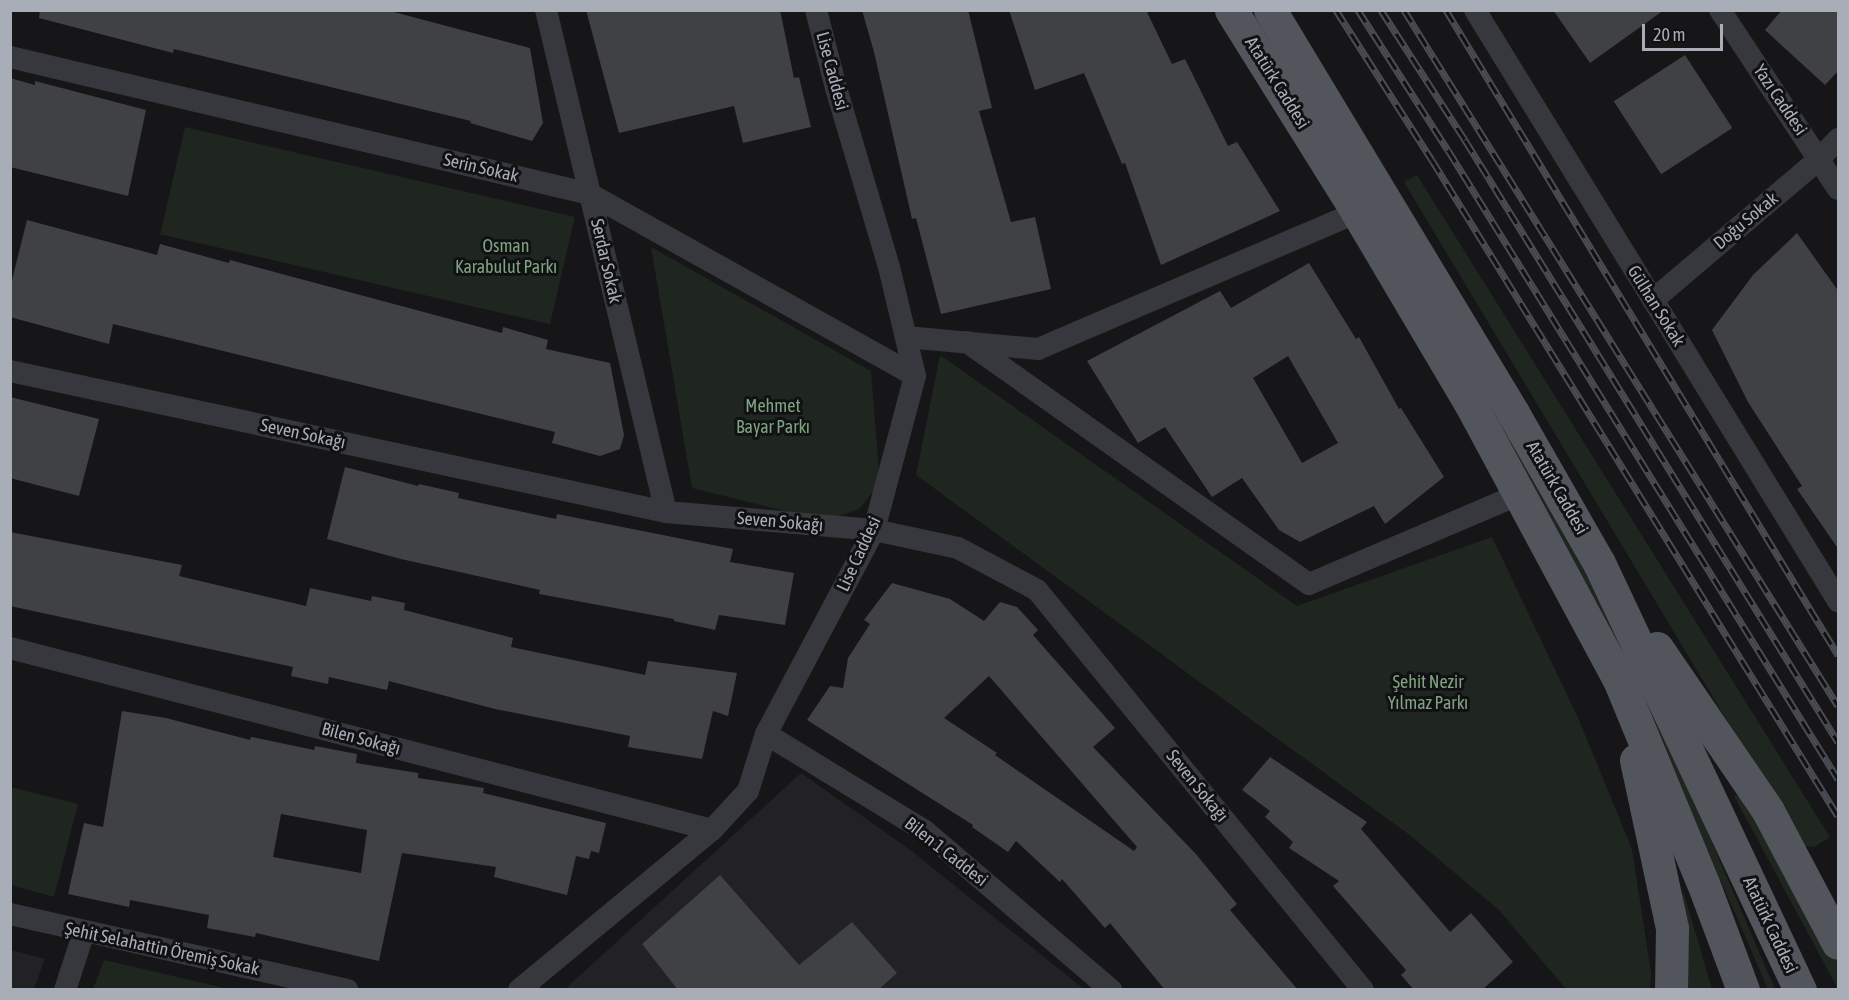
<!DOCTYPE html>
<meta charset="utf-8">
<style>
body{margin:0}
#map{position:relative;width:1849px;height:1000px;overflow:hidden;background:#161618;font-family:"Asap Condensed",sans-serif}
div>[style]{position:absolute}
[style*='--x']{left:calc(var(--x)*1px);top:calc(var(--y)*1px);width:calc(var(--w)*1px);rotate:calc(var(--a)*1deg)}
.built>*{inset:0;background:#222225}
.green>*{inset:0;background:#1e261f;transform-origin:0 0}
.building>*{inset:0;background:#404145;transform-origin:0 0}
.minor>*{height:22px;margin:-11px;padding:0 11px;transform-origin:11px;border-radius:11px;background:#37383d}
.primary>*{height:33px;margin:-16.5px;padding:0 16.5px;transform-origin:16.5px;border-radius:16.5px;background:#53555c}
.rail>*{height:7px;margin-top:-3.5px;transform-origin:0;background:repeating-linear-gradient(90deg,#111113 0 14px,#4a4c52 0 28px);box-sizing:border-box;border-block:2px solid #4a4c52}
span{translate:-50% -50%;white-space:nowrap;text-align:center;line-height:1.15;-webkit-text-stroke:6px #111113;paint-order:stroke}
.street-label{font-size:18px;color:#a8adb8}
.park-label{font-size:18px;color:#7fa381}
.frame{position:absolute;inset:0;border:12px solid #a8adb8;pointer-events:none}
.scale{position:absolute;left:1642px;top:24px;width:81px;height:27px;box-sizing:border-box;border:3px solid #a8adb8;border-top:0;padding-left:8px;font-size:18px;line-height:21px;white-space:nowrap;color:#a8adb8;-webkit-text-stroke:4px #111113;paint-order:stroke}
</style>
<div id="map">
<div class="built">
<div style="clip-path:polygon(801px 773px,909px 849px,1084px 989px,564px 990px)"></div>
<div style="clip-path:polygon(10px 950px,45px 959px,34px 989px,11px 989px)"></div>
</div>
<div class="green">
<div style="left:185px;top:127px;width:400px;height:110px;rotate:13deg"></div>
<div style="clip-path:polygon(1417px 175px,1830px 837px,1814px 847px,1804px 846px,1773px 797px,1404px 182px)"></div>
<div style="clip-path:polygon(651px 247px,871px 371px,880px 483px,859px 509px,825px 521px,692px 488px)"></div>
<div style="clip-path:polygon(940px 355px,1297px 606px,1492px 537px,1579px 720px,1632px 849px,1651px 973px,1650px 989px,1566px 989px,1499px 910px,1411px 836px,916px 475px)"></div>
<div style="clip-path:polygon(1499px 419px,1569px 539px,1612px 625px,1677px 761px,1775px 989px,1768px 989px,1690px 810px,1492px 424px)"></div>
<div style="clip-path:polygon(10px 787px,78px 804px,54px 897px,11px 885px)"></div>
<div style="clip-path:polygon(1740px 794px,1819px 922px,1838px 959px,1838px 989px,1734px 796px)"></div>
<div style="clip-path:polygon(1682px 887px,1712px 989px,1687px 989px)"></div>
<div style="clip-path:polygon(104px 960px,229px 989px,93px 989px)"></div>
</div>
<div class="building">
<div style="clip-path:polygon(40px 10px,386px 10px,530px 48px,543px 123px,532px 141px,470px 123px,471px 121px,174px 49px,173px 53px,39px 18px)"></div>
<div style="clip-path:polygon(586px 10px,780px 10px,794px 78px,799px 77px,811px 127px,743px 143px,734px 106px,619px 133px)"></div>
<div style="clip-path:polygon(862px 10px,968px 10px,992px 108px,979px 111px,1011px 222px,1035px 217px,1051px 289px,941px 314px,916px 218px,912px 219px,874px 52px)"></div>
<div style="clip-path:polygon(1009px 10px,1146px 10px,1172px 64px,1185px 59px,1228px 146px,1237px 142px,1280px 211px,1161px 265px,1125px 163px,1122px 164px,1084px 73px,1035px 90px)"></div>
<div style="clip-path:polygon(1553px 10px,1664px 10px,1590px 63px)"></div>
<div style="clip-path:polygon(1782px 10px,1839px 10px,1839px 70px,1825px 85px,1765px 30px)"></div>
<div style="left:1685px;top:55px;width:87px;height:85px;rotate:57deg"></div>
<div style="clip-path:polygon(10px 78px,35px 85px,35px 81px,146px 110px,128px 196px,10px 167px)"></div>
<div style="clip-path:polygon(27px 220px,157px 255px,160px 244px,229px 263px,230px 260px,502px 333px,503px 327px,548px 340px,546px 349px,610px 363px,624px 435px,620px 449px,600px 456px,552px 443px,555px 432px,113px 324px,109px 344px,10px 317px,10px 288px)"></div>
<div style="clip-path:polygon(1797px 233px,1839px 292px,1839px 550px,1797px 489px,1802px 486px,1748px 402px,1712px 330px,1753px 275px)"></div>
<div style="clip-path:polygon(evenodd,1309px 263px,1356px 339px,1359px 337px,1399px 409px,1401px 408px,1444px 477px,1385px 524px,1374px 506px,1300px 542px,1279px 530px,1242px 478px,1212px 497px,1165px 427px,1138px 443px,1087px 361px,1220px 291px,1231px 308px,1309px 263px,1288px 356px,1338px 443px,1302px 463px,1253px 378px,1288px 356px)"></div>
<div style="clip-path:polygon(10px 397px,99px 419px,79px 496px,10px 478px)"></div>
<div style="clip-path:polygon(345px 467px,418px 486px,419px 484px,459px 493px,458px 498px,556px 519px,557px 514px,733px 549px,730px 562px,794px 573px,785px 625px,719px 615px,715px 630px,674px 621px,674px 619px,539px 594px,540px 590px,401px 559px,327px 539px)"></div>
<div style="clip-path:polygon(10px 532px,182px 565px,179px 576px,306px 606px,310px 588px,371px 601px,372px 596px,405px 603px,404px 610px,513px 638px,511px 647px,645px 675px,648px 661px,737px 673px,728px 716px,713px 711px,702px 759px,628px 747px,630px 736px,495px 709px,389px 681px,387px 690px,329px 677px,328px 684px,291px 676px,293px 667px,10px 606px)"></div>
<div style="clip-path:polygon(evenodd,892px 583px,950px 599px,984px 621px,1000px 602px,1017px 607px,1038px 630px,1033px 635px,1115px 728px,1093px 747px,1195px 853px,1237px 904px,1230px 910px,1298px 990px,1165px 990px,1110px 923px,1105px 928px,1062px 879px,1060px 882px,1016px 841px,1008px 852px,972px 827px,973px 825px,807px 720px,830px 686px,843px 688px,848px 658px,870px 624px,864px 620px,892px 583px,989px 676px,1137px 847px,1134px 851px,995px 755px,997px 753px,944px 718px,989px 676px)"></div>
<div style="clip-path:polygon(evenodd,122px 711px,166px 718px,250px 740px,251px 737px,314px 750px,315px 746px,357px 754px,356px 763px,418px 773px,418px 778px,484px 788px,483px 793px,606px 823px,599px 853px,591px 851px,589px 859px,576px 856px,567px 895px,494px 877px,496px 867px,402px 853px,379px 961px,256px 933px,255px 937px,207px 928px,209px 915px,130px 900px,129px 907px,68px 894px,84px 823px,103px 827px,122px 711px,281px 814px,367px 830px,361px 873px,273px 857px,281px 814px)"></div>
<div style="clip-path:polygon(1270px 757px,1367px 822px,1361px 829px,1450px 932px,1471px 913px,1513px 962px,1482px 990px,1414px 990px,1401px 975px,1406px 970px,1333px 886px,1339px 881px,1289px 848px,1293px 842px,1265px 817px,1270px 811px,1242px 790px)"></div>
<div style="clip-path:polygon(720px 875px,799px 965px,852px 922px,897px 973px,878px 990px,678px 990px,642px 944px)"></div>
</div>
<div class="minor">
<div style="--x:546;--y:10;--w:516;--a:76.56"></div>
<div style="--x:1475;--y:10;--w:694;--a:58.44"></div>
<div style="--x:1720;--y:10;--w:214;--a:56.6"></div>
<div style="--x:10;--y:57;--w:596;--a:13.29"></div>
<div style="--x:590;--y:194;--w:372;--a:29.2"></div>
<div style="--x:1653;--y:300;--w:218;--a:-40.3"></div>
<div style="--x:1819;--y:159;--w:28;--a:-46"></div>
<div style="--x:906;--y:337;--w:133;--a:5.2"></div>
<div style="--x:1038;--y:349;--w:347;--a:-23.2"></div>
<div style="--x:967;--y:342;--w:419;--a:35.3"></div>
<div style="--x:1309;--y:584;--w:229;--a:-23.1"></div>
<div style="--x:10;--y:371;--w:671;--a:12.13"></div>
<div style="--x:666;--y:512;--w:209;--a:4.9"></div>
<div style="--x:874;--y:530;--w:86;--a:12.1"></div>
<div style="--x:958;--y:548;--w:89;--a:28"></div>
<div style="--x:1037;--y:590;--w:516;--a:50.82"></div>
<div style="--x:10;--y:648;--w:725;--a:14.53"></div>
<div style="--x:766;--y:734;--w:186;--a:31.4"></div>
<div style="--x:925;--y:831;--w:245;--a:40.5"></div>
<div style="--x:10;--y:914;--w:346;--a:12.7"></div>
<div style="--x:65;--y:990;--w:61;--a:-71.9"></div>
<div style="--x:519;--y:990;--w:251;--a:-39.7"></div>
<div style="--x:712;--y:830;--w:53;--a:-47.3"></div>
<div style="--x:748;--y:791;--w:60;--a:-72.5"></div>
<div style="--x:766;--y:734;--w:231;--a:-62.1"></div>
<div style="--x:874;--y:530;--w:159;--a:-75.1"></div>
<div style="--x:915;--y:376;--w:112;--a:-103.4"></div>
<div style="--x:889;--y:267;--w:187;--a:-106.5"></div>
<div style="--x:836;--y:88;--w:81;--a:-104.4"></div>
</div>
<div class="primary">
<div style="--x:1231;--y:10;--w:238;--a:58"></div>
<div style="--x:1357;--y:212;--w:222;--a:59.4"></div>
<div style="--x:1470;--y:403;--w:317;--a:61.7"></div>
<div style="--x:1620;--y:682;--w:217;--a:67.6"></div>
<div style="--x:1703;--y:883;--w:114;--a:69.5"></div>
<div style="--x:1270;--y:10;--w:471;--a:58.9"></div>
<div style="--x:1513;--y:413;--w:173;--a:60.2"></div>
<div style="--x:1599;--y:563;--w:472;--a:64.8"></div>
<div style="--x:1657;--y:648;--w:197;--a:55.7"></div>
<div style="--x:1768;--y:811;--w:149;--a:62.1"></div>
<div style="--x:1636;--y:760;--w:172;--a:77.9"></div>
<div style="--x:1672;--y:928;--w:62;--a:90.9"></div>
</div>
<div class="rail">
<div style="--x:1336;--y:10;--w:178;--a:57.4"></div>
<div style="--x:1432;--y:160;--w:771;--a:58.25"></div>
<div style="--x:1358;--y:10;--w:166;--a:57.3"></div>
<div style="--x:1448;--y:150;--w:740;--a:58.2"></div>
<div style="--x:1381;--y:10;--w:155;--a:57.1"></div>
<div style="--x:1465;--y:140;--w:708;--a:58.22"></div>
<div style="--x:1404;--y:10;--w:820;--a:58.05"></div>
<div style="--x:1446;--y:10;--w:755;--a:58.71"></div>
</div>
<div class="street-label">
<span style="left:832px;top:71px;rotate:75deg">Lise Caddesi</span>
<span style="left:1277px;top:83px;rotate:58deg">Atatürk Caddesi</span>
<span style="left:1780px;top:100px;rotate:56deg">Yazı Caddesi</span>
<span style="left:481px;top:168px;rotate:13deg">Serin Sokak</span>
<span style="left:1746px;top:221px;rotate:-40deg">Doğu Sokak</span>
<span style="left:606px;top:261px;rotate:77deg">Serdar Sokak</span>
<span style="left:1656px;top:306px;rotate:58deg">Gülhan Sokak</span>
<span style="left:303px;top:434px;rotate:12deg">Seven Sokağı</span>
<span style="left:1557px;top:488px;rotate:60deg">Atatürk Caddesi</span>
<span style="left:780px;top:522px;rotate:5deg">Seven Sokağı</span>
<span style="left:859px;top:554px;rotate:-65deg">Lise Caddesi</span>
<span style="left:361px;top:739px;rotate:15deg">Bilen Sokağı</span>
<span style="left:1197px;top:786px;rotate:51deg">Seven Sokağı</span>
<span style="left:946px;top:852px;rotate:38deg">Bilen 1 Caddesi</span>
<span style="left:1770px;top:925px;rotate:65deg">Atatürk Caddesi</span>
<span style="left:162px;top:949px;rotate:12deg">Şehit Selahattin Öremiş Sokak</span>
</div>
<div class="park-label">
<span style="left:506px;top:257px">Osman<br>Karabulut Parkı</span>
<span style="left:773px;top:417px">Mehmet<br>Bayar Parkı</span>
<span style="left:1428px;top:693px">Şehit Nezir<br>Yılmaz Parkı</span>
</div>
<div class="frame"></div>
<div class="scale">20 m</div>
</div>
